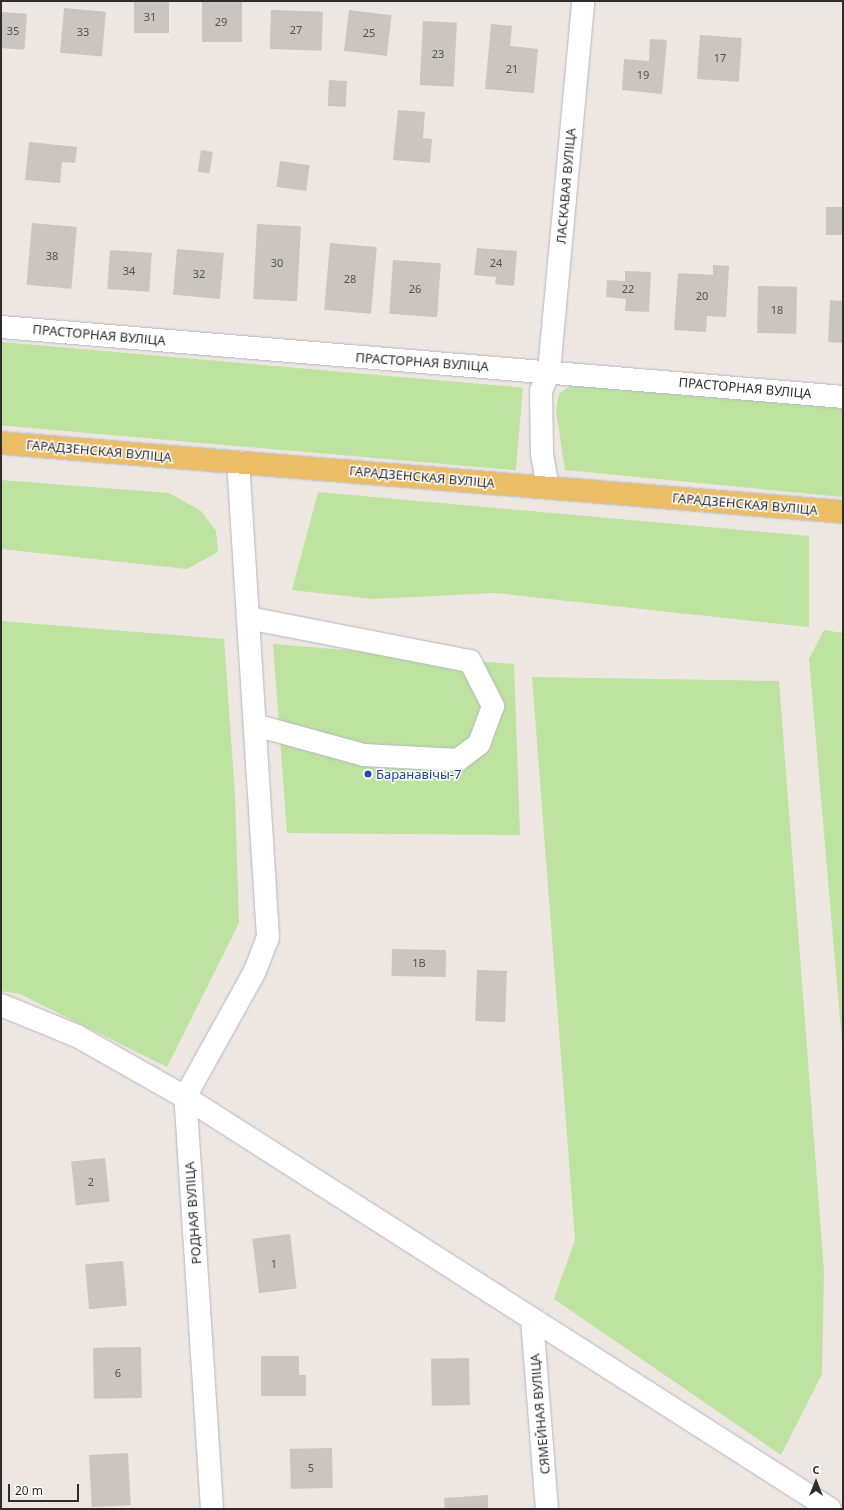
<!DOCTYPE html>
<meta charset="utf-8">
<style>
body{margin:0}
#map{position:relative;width:844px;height:1510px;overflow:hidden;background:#eee7e1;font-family:"Noto Sans",sans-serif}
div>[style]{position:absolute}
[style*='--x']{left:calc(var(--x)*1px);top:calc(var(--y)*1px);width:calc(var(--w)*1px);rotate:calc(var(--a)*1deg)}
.green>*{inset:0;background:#bee29f;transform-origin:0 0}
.building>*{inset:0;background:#cac5bf;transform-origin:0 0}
.roads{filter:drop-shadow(0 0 1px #b4b7c0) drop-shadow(0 0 1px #b4b7c0)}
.minor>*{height:22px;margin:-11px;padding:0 11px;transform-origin:11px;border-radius:11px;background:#fff}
.major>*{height:22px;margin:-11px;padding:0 11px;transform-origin:11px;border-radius:11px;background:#ecbd67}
.dots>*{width:11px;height:11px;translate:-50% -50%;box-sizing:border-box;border:2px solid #fff;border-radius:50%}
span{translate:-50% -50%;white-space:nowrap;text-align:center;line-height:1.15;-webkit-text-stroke:3px #fff;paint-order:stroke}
.number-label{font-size:11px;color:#545352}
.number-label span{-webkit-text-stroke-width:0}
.street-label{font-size:13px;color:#2d2d2d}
.transit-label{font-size:13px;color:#164399}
.left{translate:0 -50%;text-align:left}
.frame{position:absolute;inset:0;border:2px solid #2d2d2d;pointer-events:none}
.north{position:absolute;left:796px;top:1462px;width:40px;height:40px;-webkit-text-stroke:3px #fff;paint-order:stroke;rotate:0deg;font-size:11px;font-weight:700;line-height:16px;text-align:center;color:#2d2d2d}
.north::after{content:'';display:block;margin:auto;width:14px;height:18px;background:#2d2d2d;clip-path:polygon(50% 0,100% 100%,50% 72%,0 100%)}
.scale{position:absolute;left:8px;top:1484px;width:71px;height:18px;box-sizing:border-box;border:2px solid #2d2d2d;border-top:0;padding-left:5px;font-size:12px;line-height:14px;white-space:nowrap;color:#2d2d2d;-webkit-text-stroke:3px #fff;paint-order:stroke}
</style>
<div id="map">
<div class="green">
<div style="left:1px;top:342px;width:524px;height:83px;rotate:5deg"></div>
<div style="clip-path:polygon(571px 385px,843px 406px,843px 497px,565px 470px,556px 411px,559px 394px)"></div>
<div style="clip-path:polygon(1px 480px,169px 493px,201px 511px,216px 531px,218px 552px,187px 569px,1px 549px)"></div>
<div style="clip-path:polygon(318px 492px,809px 536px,809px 627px,495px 593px,373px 599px,292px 590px)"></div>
<div style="clip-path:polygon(1px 621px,224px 639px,235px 795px,239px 923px,167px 1067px,20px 994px,1px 991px)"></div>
<div style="clip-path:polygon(824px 630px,843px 633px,843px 1054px,809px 659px)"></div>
<div style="clip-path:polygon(273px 644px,514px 664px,520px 835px,287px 833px)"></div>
<div style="clip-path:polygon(532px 677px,779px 681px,824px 1271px,822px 1374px,781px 1455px,554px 1299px,575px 1240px)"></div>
</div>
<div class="building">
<div style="left:134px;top:1px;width:35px;height:32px"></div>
<div style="left:202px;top:1px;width:40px;height:41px"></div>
<div style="left:64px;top:8px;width:42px;height:45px;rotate:5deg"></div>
<div style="left:271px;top:10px;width:52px;height:39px;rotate:2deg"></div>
<div style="left:349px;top:10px;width:43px;height:41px;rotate:7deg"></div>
<div style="left:1px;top:12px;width:26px;height:36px;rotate:4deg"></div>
<div style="left:423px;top:21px;width:34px;height:64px;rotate:3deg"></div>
<div style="clip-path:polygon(491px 24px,512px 26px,510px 46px,538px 49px,534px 93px,485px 89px)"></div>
<div style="left:700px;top:35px;width:42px;height:44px;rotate:4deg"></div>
<div style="clip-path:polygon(650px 39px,667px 40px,662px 94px,622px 90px,624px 59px,649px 61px)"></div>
<div style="left:329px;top:80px;width:18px;height:26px;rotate:3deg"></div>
<div style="clip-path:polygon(398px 110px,425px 112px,423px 138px,432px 139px,430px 163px,393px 160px)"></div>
<div style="clip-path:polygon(29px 142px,77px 147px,75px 163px,62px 162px,60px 183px,25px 180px)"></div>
<div style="left:201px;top:150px;width:12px;height:22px;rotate:9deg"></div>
<div style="left:280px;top:161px;width:30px;height:26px;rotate:8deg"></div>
<div style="left:826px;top:207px;width:17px;height:28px"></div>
<div style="left:32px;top:223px;width:45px;height:62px;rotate:5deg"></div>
<div style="left:257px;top:224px;width:44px;height:75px;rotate:3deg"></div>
<div style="left:330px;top:243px;width:47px;height:67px;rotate:5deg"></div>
<div style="clip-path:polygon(477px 248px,517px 251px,514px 286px,495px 284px,496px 277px,474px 275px)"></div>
<div style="left:177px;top:249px;width:47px;height:46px;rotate:5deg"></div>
<div style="left:110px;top:250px;width:42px;height:39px;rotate:4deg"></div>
<div style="left:393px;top:260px;width:48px;height:54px;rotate:4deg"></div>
<div style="clip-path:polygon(713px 265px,729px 266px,726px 317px,707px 316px,706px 332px,674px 330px,678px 273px,713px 275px)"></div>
<div style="clip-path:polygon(625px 271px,651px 272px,649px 312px,625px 311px,626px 299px,606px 297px,607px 280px,625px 281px)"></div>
<div style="left:758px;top:286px;width:39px;height:47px;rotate:1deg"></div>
<div style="clip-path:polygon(830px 300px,843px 301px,843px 343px,828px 342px)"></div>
<div style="left:392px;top:949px;width:54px;height:27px;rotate:1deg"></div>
<div style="left:477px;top:970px;width:30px;height:51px;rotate:2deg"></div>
<div style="left:105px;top:1158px;width:44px;height:34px;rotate:84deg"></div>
<div style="left:290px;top:1234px;width:55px;height:38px;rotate:83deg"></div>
<div style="left:123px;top:1261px;width:45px;height:38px;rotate:85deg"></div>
<div style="left:141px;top:1347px;width:51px;height:48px;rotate:89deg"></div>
<div style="clip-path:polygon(261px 1356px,299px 1356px,299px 1375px,306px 1375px,306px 1396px,261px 1396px)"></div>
<div style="left:469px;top:1358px;width:47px;height:38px;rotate:89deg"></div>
<div style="left:332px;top:1448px;width:40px;height:42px;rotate:89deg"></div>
<div style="left:128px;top:1453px;width:52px;height:39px;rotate:87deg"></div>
<div style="clip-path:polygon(488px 1495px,488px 1509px,445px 1509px,444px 1498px)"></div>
</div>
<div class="roads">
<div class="minor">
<div style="--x:1;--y:327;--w:845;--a:4.75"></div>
<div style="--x:548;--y:488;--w:36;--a:-100"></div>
<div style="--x:542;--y:453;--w:62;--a:-90.9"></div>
<div style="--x:541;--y:391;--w:22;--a:-68"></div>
<div style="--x:549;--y:371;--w:372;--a:-84.7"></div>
<div style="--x:248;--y:618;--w:226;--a:11"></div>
<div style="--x:470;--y:661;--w:51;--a:62.9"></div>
<div style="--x:493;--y:706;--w:40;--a:110.2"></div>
<div style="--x:479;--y:744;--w:26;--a:143"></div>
<div style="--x:458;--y:760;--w:94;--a:-177"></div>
<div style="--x:364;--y:755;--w:113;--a:-164.6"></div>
<div style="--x:1;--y:1005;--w:82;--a:22.2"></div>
<div style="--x:77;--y:1036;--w:124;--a:29.5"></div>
<div style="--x:185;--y:1097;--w:765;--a:32.57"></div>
<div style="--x:532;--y:1319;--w:191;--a:85.5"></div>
<div style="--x:212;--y:1509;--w:413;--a:-93.7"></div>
<div style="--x:185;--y:1097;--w:144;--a:-60.9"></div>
<div style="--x:255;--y:971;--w:36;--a:-69"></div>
<div style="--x:268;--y:937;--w:476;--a:-93.6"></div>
</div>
<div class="major">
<div style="--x:1;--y:443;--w:845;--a:4.68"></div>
</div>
</div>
<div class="dots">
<div style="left:368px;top:774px;background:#1a4fb4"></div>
</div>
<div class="number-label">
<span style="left:150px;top:17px">31</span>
<span style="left:221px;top:22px">29</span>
<span style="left:296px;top:30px">27</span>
<span style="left:13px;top:31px">35</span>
<span style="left:83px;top:32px">33</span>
<span style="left:369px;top:33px">25</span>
<span style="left:438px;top:54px">23</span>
<span style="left:720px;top:58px">17</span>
<span style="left:512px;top:69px">21</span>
<span style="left:643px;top:75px">19</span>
<span style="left:52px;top:256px">38</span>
<span style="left:277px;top:263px">30</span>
<span style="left:496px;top:263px">24</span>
<span style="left:129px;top:271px">34</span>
<span style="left:199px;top:274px">32</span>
<span style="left:350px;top:279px">28</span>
<span style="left:415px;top:289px">26</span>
<span style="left:628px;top:289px">22</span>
<span style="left:702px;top:296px">20</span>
<span style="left:777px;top:310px">18</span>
<span style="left:419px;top:963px">1В</span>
<span style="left:91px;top:1182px">2</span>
<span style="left:274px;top:1264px">1</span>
<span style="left:118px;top:1373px">6</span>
<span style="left:311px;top:1468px">5</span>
</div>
<div class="street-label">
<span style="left:566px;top:186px;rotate:-85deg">ЛАСКАВАЯ ВУЛІЦА</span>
<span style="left:99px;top:335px;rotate:5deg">ПРАСТОРНАЯ ВУЛІЦА</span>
<span style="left:422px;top:362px;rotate:4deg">ПРАСТОРНАЯ ВУЛІЦА</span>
<span style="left:745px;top:388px;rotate:5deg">ПРАСТОРНАЯ ВУЛІЦА</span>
<span style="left:99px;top:451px;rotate:5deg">ГАРАДЗЕНСКАЯ ВУЛІЦА</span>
<span style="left:422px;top:477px;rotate:5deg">ГАРАДЗЕНСКАЯ ВУЛІЦА</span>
<span style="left:745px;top:504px;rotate:5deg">ГАРАДЗЕНСКАЯ ВУЛІЦА</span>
<span style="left:193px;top:1213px;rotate:-94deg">РОДНАЯ ВУЛІЦА</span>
<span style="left:540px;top:1414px;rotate:-95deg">СЯМЕЙНАЯ ВУЛІЦА</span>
</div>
<div class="transit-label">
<span class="left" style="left:376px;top:774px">Баранавічы-7</span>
</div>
<div class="frame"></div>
<div class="north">С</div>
<div class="scale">20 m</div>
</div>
